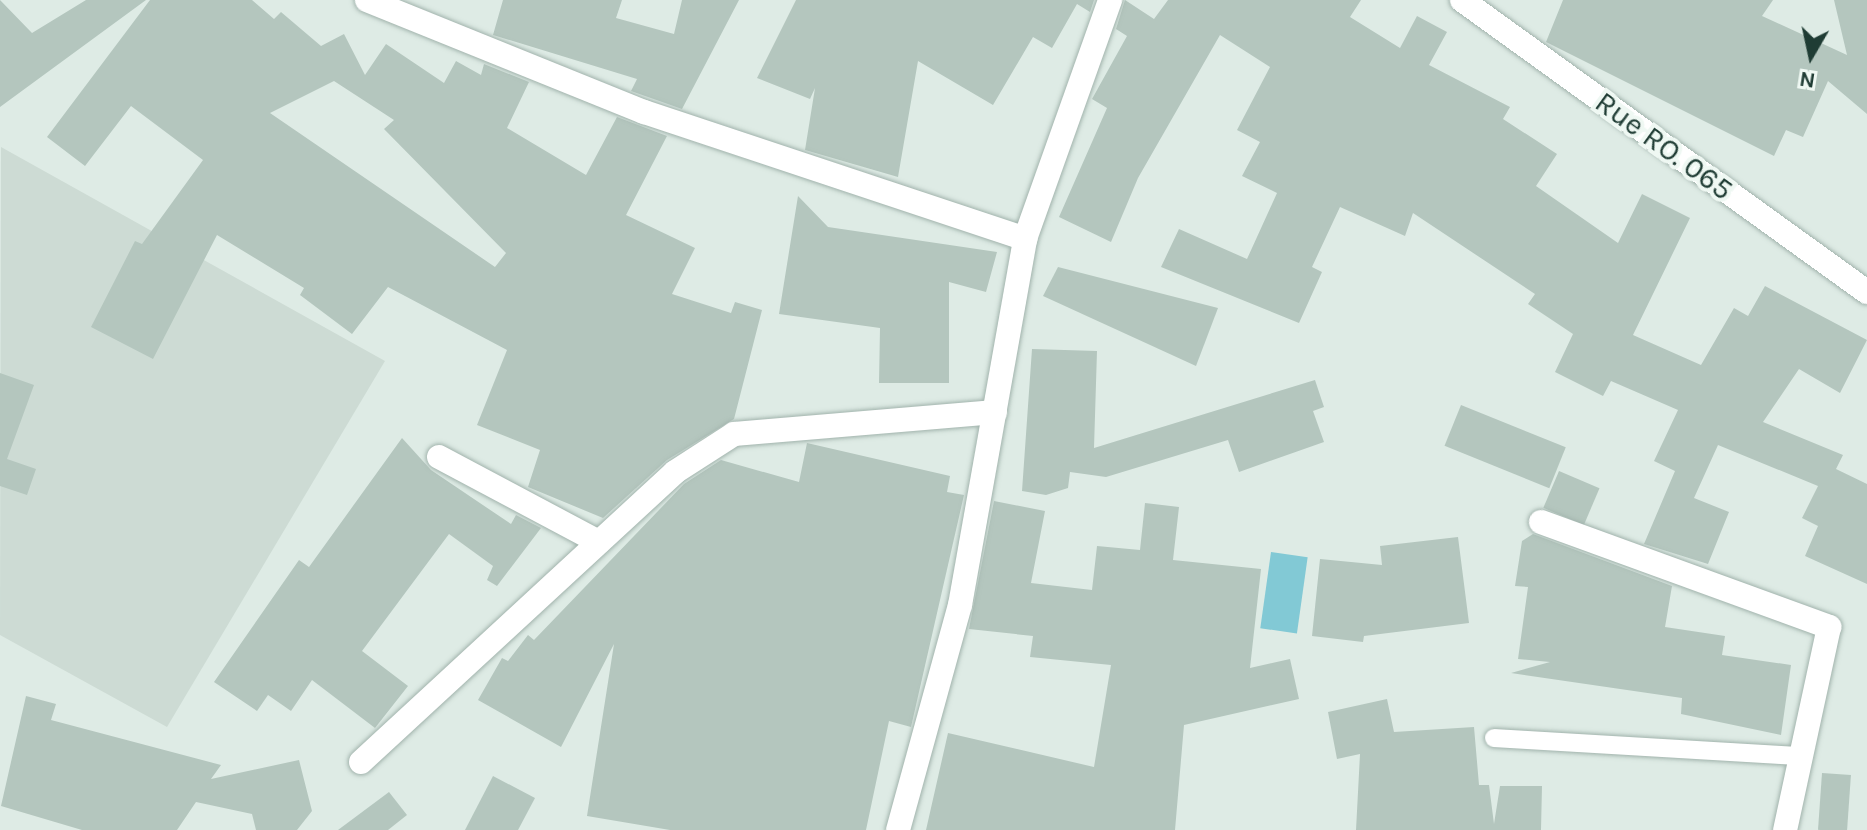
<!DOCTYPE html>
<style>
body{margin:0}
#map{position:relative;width:1867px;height:830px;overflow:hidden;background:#deebe5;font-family:Karla,sans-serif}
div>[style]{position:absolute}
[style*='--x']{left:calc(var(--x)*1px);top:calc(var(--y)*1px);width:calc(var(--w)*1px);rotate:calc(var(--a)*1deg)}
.built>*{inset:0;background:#cddbd4}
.water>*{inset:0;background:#82c9d5;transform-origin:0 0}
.building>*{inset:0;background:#b4c6be;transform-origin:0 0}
.roads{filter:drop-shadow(0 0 2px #a1b3ac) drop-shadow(0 0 2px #a1b3ac)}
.service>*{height:18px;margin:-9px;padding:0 9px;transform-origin:9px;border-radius:9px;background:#fff}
.minor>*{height:24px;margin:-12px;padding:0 12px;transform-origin:12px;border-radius:12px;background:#fff}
span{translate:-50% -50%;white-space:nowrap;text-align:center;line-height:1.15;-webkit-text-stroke:8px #eff8f3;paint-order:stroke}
.street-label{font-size:30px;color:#1f3c34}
.north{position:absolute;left:1771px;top:16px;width:80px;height:80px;-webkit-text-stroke:6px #eff8f3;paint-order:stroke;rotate:189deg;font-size:22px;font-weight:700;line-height:32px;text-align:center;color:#1f3c34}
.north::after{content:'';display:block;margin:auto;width:28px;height:36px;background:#1f3c34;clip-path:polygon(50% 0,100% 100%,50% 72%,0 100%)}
</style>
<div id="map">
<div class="built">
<div style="clip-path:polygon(1px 147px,385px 361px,167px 727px,0 635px)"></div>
</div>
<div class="water">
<div style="left:1271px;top:552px;width:37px;height:77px;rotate:8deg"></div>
</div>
<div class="building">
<div style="clip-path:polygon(0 0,32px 33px,86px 0,146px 0,0 107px)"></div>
<div style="clip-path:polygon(evenodd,150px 0,252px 0,274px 19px,281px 12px,321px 46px,344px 34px,365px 75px,386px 44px,444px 83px,456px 61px,481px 75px,484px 64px,529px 82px,507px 128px,586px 175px,617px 117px,667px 136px,626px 215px,695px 248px,672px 294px,731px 313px,735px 302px,762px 310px,734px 419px,667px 460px,603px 518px,528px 487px,540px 450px,477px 425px,507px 350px,388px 287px,352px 334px,300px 295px,304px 288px,217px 235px,153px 359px,91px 327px,135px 241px,142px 244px,203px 160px,131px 106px,85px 166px,47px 137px,150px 0,334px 81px,394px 120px,384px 129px,506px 253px,495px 267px,270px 113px,334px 81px)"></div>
<div style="clip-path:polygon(503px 0,622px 0,616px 18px,674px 34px,682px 0,739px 0,682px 109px,631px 91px,637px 79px,493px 35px)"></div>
<div style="clip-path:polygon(796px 0,1094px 0,1090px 12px,1077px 4px,1052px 48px,1033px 37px,993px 105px,918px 61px,898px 177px,805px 150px,815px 88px,810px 99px,757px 78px)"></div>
<div style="clip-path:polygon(1125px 0,1154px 19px,1168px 0,1361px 0,1350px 17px,1400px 48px,1417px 16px,1447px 32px,1429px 65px,1510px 107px,1503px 119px,1557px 154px,1536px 186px,1618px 243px,1642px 194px,1690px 218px,1633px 335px,1701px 365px,1734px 308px,1748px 316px,1765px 286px,1867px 340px,1840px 393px,1799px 369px,1763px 422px,1843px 455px,1836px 469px,1867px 484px,1867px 584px,1805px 556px,1818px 526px,1802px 518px,1818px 486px,1718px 445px,1694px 498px,1729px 512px,1708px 564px,1644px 544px,1675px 471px,1654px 461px,1678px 410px,1611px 381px,1603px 396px,1555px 372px,1573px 334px,1528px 304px,1535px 294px,1413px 213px,1405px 236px,1340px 207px,1312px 267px,1322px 272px,1299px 323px,1161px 267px,1179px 229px,1247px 259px,1277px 193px,1242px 176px,1260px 142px,1237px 130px,1270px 67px,1220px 35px,1138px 178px,1111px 242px,1059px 217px,1107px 108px,1092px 99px,1127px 36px,1116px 29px)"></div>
<div style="clip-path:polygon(1563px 0,1773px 0,1762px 16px,1847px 55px,1834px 0,1867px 0,1867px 114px,1828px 81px,1803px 137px,1786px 130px,1774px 156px,1546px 42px)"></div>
<div style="clip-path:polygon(798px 196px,828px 227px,997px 252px,986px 292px,949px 282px,949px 383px,879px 383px,880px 328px,779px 314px)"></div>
<div style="clip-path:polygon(1058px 267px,1218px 308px,1196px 366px,1043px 296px)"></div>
<div style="clip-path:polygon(1032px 349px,1097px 351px,1094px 448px,1315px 380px,1324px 407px,1313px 411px,1324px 442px,1239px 472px,1228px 440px,1106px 477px,1070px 472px,1068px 488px,1046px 495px,1022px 491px)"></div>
<div style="clip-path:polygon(0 373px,34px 385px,7px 459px,36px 469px,27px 495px,0 486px)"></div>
<div style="left:1461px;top:405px;width:113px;height:44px;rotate:22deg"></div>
<div style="clip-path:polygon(402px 438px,431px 470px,511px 524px,516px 515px,541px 528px,497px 586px,487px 580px,493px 566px,449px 534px,362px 651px,408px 686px,375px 728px,312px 680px,291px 711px,268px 695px,257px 711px,214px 682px,299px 560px,309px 567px)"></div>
<div style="clip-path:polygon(807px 443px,950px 476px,947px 492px,964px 495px,911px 727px,889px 721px,866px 830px,670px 830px,587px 816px,614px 644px,561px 747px,478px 700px,502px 658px,508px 661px,528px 635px,534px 640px,684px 484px,721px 460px,799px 482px)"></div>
<div style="left:1559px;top:471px;width:44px;height:40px;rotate:23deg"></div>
<div style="clip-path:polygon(994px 501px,1045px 511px,1031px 583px,1092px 590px,1097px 546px,1140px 550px,1145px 503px,1179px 507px,1173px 560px,1261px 569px,1250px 668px,1290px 659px,1299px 699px,1184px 725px,1175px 830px,926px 830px,948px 733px,1094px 767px,1111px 665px,1030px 657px,1033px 636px,969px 629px)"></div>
<div style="clip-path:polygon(1533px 534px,1672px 586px,1665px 627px,1725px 636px,1722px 655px,1791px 665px,1781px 735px,1681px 714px,1682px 698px,1511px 673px,1550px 662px,1518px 659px,1528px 587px,1515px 586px,1522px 541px)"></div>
<div style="clip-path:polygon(1458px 537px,1469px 623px,1364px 636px,1363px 642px,1312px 636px,1320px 559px,1382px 565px,1380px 546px)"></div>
<div style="clip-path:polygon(26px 696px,56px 704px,51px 720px,221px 765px,211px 779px,299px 760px,312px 811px,297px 830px,256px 830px,252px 814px,196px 802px,177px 830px,82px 830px,1px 806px)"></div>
<div style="clip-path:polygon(1387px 699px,1394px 732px,1474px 727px,1479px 785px,1489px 785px,1494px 824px,1500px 786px,1542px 786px,1541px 830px,1356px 830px,1360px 754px,1337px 759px,1328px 712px)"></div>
<div style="left:1822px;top:773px;width:29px;height:57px;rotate:4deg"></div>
<div style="clip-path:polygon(493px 776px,535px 798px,518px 830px,465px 830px)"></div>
<div style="clip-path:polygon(389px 792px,407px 815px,388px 830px,338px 830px)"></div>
</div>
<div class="roads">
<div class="service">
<div style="--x:1494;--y:738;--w:308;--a:3.4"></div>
</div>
<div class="minor">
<div style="--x:367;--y:0;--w:299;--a:22"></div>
<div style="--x:644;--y:112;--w:402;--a:18.4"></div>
<div style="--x:1462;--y:0;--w:499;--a:35.8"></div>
<div style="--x:439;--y:457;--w:181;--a:28"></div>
<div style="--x:1541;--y:522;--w:307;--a:20"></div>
<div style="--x:1829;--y:627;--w:208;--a:102.2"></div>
<div style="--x:361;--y:762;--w:427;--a:-42.7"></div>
<div style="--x:675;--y:472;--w:70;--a:-32.8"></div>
<div style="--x:734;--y:434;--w:262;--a:-4.8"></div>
<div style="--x:898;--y:830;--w:233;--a:-74.6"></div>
<div style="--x:960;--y:605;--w:372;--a:-79.9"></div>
<div style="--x:1025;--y:239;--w:254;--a:-70.4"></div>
</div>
</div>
<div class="street-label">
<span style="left:1664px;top:146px;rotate:36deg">Rue RO. 065</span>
</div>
<div class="north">N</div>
</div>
